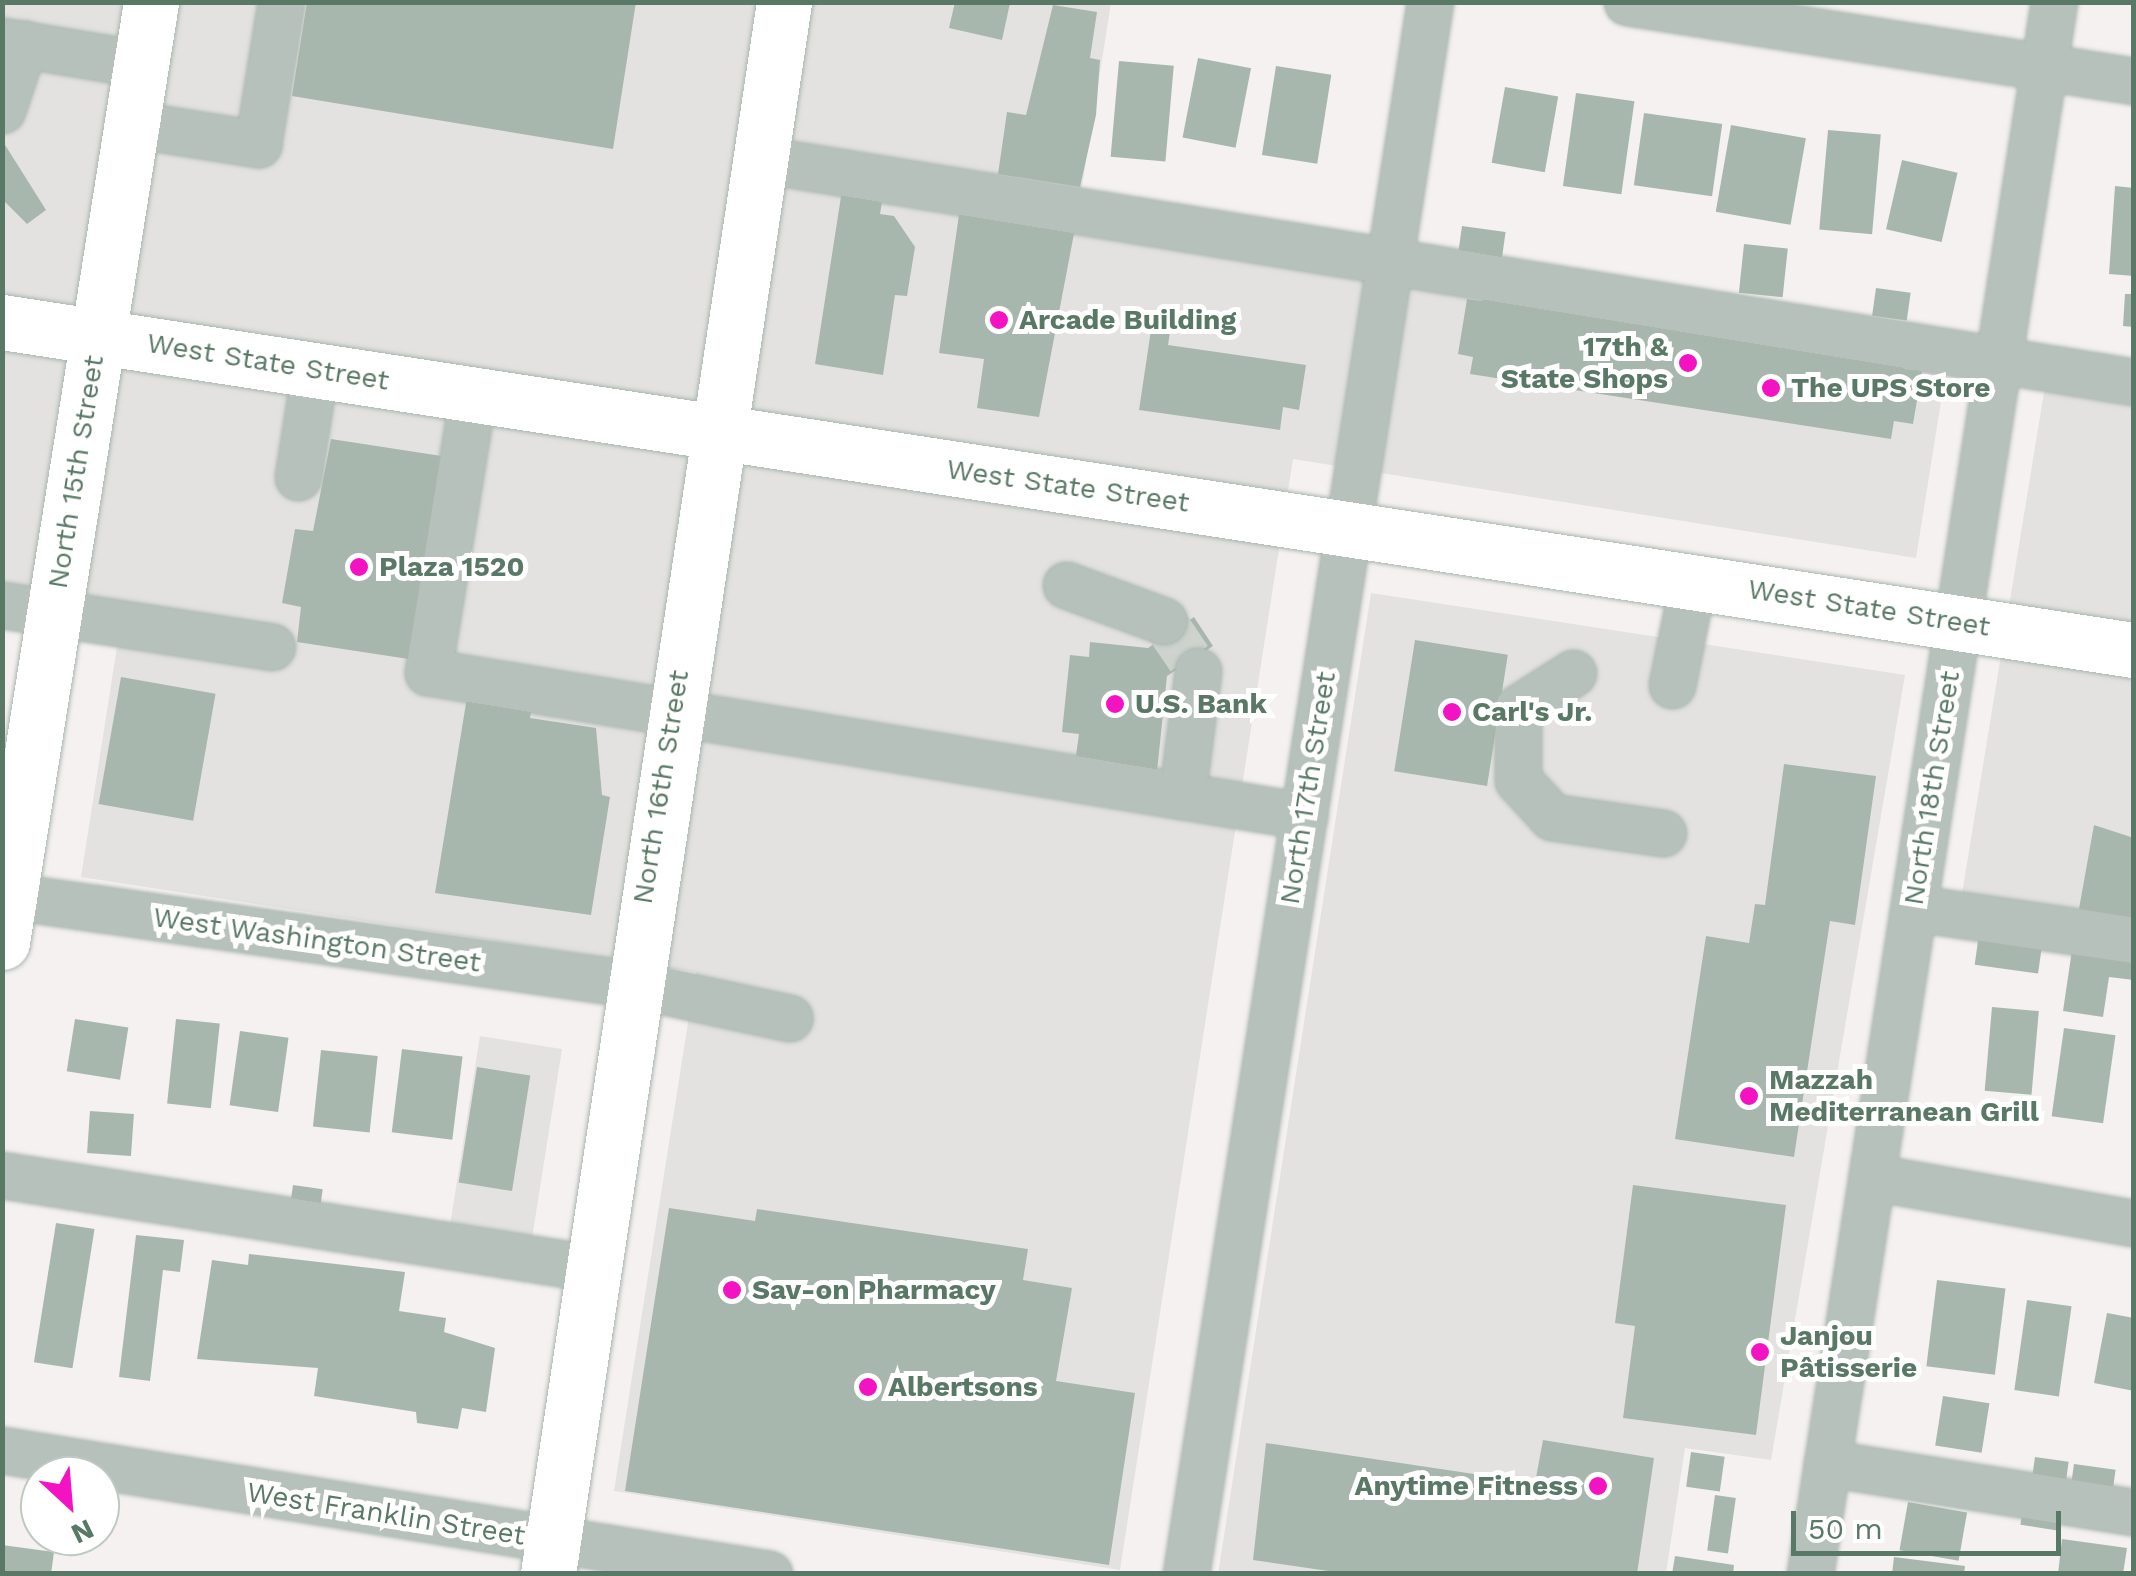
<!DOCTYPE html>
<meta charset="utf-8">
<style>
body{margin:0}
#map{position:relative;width:2136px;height:1576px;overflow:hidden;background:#f5f1f1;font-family:"Work Sans",sans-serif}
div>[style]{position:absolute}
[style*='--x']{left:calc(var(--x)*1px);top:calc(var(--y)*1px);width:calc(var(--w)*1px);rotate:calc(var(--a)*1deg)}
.built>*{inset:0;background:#e3e2e0;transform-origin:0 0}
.building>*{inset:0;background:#a8b7ad;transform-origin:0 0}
.minor-tunnel>*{height:45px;margin-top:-22.5px;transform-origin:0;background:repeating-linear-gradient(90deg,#ced3ce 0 45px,transparent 0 67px)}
.roads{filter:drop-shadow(0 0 2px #aab6af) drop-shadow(0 0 2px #aab6af)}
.minor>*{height:45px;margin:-22.5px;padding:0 22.5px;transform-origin:22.5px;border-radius:22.5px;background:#b5c1ba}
.major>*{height:55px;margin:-27.5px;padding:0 27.5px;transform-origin:27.5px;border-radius:27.5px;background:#fff}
.dots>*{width:28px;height:28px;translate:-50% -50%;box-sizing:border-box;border:5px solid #fff;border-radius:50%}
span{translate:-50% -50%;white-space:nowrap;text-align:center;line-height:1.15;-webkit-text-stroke:10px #fff;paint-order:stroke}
.poi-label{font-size:28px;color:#597966;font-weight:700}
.left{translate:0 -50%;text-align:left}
.right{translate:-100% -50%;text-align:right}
.street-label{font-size:28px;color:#597966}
.frame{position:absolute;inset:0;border:5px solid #597966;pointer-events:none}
.north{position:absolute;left:20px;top:1456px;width:100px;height:100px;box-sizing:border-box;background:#fff;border:2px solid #bdc9c2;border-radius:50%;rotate:154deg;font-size:28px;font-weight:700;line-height:40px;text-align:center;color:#597966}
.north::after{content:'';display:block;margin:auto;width:35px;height:45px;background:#f313c3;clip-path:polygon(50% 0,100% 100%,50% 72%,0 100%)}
.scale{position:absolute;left:1791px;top:1511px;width:270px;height:45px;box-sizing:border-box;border:5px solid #597966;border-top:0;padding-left:12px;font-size:30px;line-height:35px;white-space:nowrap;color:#597966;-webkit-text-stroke:8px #fff;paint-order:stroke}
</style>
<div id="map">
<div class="built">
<div style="clip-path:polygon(2px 3px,1111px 3px,1077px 218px,1948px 358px,1916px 558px,1293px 459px,1120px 1570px,614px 1491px,696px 972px,81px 877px,124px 602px,3px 583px)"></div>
<div style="clip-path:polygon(2045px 386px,2133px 400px,2133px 927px,1961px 900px)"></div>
<div style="clip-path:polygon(1371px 593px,1905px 675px,1771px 1460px,1685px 1448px,1666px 1573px,1218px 1574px)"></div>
<div style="left:480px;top:1036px;width:83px;height:201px;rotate:9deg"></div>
</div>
<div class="building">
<div style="clip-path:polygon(307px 2px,636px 2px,613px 149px,292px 96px)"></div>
<div style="clip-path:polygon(955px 2px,1010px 3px,1002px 40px,949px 28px)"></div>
<div style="clip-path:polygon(1053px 5px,1097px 12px,1090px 58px,1100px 60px,1096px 115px,1080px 187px,998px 174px,1007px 112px,1026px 115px)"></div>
<div style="left:1198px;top:58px;width:54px;height:81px;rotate:11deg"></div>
<div style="left:1119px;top:61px;width:55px;height:96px;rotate:5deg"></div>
<div style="left:1276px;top:66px;width:56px;height:90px;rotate:9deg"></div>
<div style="left:1505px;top:87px;width:54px;height:77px;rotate:10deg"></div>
<div style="left:1576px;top:93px;width:59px;height:94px;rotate:8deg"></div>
<div style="left:1644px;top:113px;width:79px;height:73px;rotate:8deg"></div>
<div style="left:1731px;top:125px;width:76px;height:88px;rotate:10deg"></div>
<div style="left:1828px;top:130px;width:53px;height:100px;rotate:5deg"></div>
<div style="clip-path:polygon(2px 140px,46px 210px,27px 224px,2px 199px)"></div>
<div style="left:1902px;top:160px;width:57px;height:71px;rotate:13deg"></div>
<div style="clip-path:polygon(2115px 186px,2134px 188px,2134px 276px,2109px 274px)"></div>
<div style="clip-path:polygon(842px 190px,883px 196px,880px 214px,894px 216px,915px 247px,907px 296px,895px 295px,883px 375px,815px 364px)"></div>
<div style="clip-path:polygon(961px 201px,1077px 218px,1039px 417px,977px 408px,984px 359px,939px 353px)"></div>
<div style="left:1462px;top:226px;width:44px;height:29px;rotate:8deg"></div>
<div style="left:1744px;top:244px;width:44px;height:49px;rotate:6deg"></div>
<div style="clip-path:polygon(1485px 285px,1907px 351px,1904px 369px,1922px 371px,1913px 424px,1894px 421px,1891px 439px,1470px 374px,1473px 357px,1458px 354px,1467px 299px,1482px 301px)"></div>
<div style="left:1876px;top:288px;width:35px;height:28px;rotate:8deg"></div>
<div style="clip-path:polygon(2125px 294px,2134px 294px,2134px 327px,2123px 326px)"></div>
<div style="clip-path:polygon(1151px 330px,1170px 332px,1168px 345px,1306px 365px,1299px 410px,1283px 407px,1280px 430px,1139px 410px)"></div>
<div style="clip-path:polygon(331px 439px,448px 457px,415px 660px,297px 642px,301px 607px,282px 603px,295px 529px,313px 531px)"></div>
<div style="clip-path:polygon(1194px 617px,1213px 646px,1167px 676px,1157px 771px,1075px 762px,1079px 734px,1062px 732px,1070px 655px,1089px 657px,1090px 642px,1148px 648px)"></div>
<div style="left:1415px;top:640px;width:94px;height:133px;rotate:9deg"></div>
<div style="left:121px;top:677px;width:96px;height:129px;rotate:10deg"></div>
<div style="clip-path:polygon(468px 691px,533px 702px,530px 718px,596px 728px,602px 795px,610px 797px,591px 915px,435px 893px)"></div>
<div style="clip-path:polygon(1784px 764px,1876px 776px,1855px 925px,1830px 921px,1794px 1157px,1675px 1139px,1706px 936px,1749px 943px,1755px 904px,1765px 905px)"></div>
<div style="clip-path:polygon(2094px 825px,2134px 838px,2134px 918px,2079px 909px)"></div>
<div style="left:1979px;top:934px;width:64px;height:31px;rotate:8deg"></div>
<div style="clip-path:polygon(2072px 950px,2134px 953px,2134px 980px,2109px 977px,2103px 1017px,2063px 1011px)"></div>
<div style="left:1992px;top:1007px;width:47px;height:84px;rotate:5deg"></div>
<div style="left:75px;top:1019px;width:54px;height:53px;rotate:9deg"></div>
<div style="left:176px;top:1019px;width:44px;height:85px;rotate:6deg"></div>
<div style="left:2064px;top:1028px;width:52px;height:89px;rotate:8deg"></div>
<div style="left:240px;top:1031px;width:49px;height:75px;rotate:8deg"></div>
<div style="left:402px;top:1049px;width:61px;height:84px;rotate:7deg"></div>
<div style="left:321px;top:1050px;width:57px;height:77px;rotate:6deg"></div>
<div style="left:477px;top:1067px;width:54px;height:117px;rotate:9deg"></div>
<div style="left:90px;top:1111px;width:44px;height:42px;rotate:4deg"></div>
<div style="left:293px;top:1185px;width:30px;height:21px;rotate:8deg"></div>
<div style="clip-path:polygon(1633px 1185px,1786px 1205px,1756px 1435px,1623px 1418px,1635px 1326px,1615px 1323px)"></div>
<div style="clip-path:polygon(669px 1208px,755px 1221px,757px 1209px,1028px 1249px,1023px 1280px,1072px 1288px,1056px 1381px,1135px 1393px,1109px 1565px,625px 1491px)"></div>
<div style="left:56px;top:1223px;width:39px;height:141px;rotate:9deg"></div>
<div style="clip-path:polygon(136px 1235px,184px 1240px,180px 1272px,163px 1270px,150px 1381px,119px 1377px)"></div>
<div style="clip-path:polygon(249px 1254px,405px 1272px,399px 1311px,446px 1318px,444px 1332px,495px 1348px,486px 1412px,462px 1408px,458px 1429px,417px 1423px,416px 1412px,314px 1396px,318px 1368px,197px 1359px,212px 1260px,248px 1265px)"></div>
<div style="left:1937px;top:1280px;width:69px;height:87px;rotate:7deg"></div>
<div style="left:2027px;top:1300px;width:45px;height:91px;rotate:8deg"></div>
<div style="clip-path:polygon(2107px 1313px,2134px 1318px,2134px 1391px,2094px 1383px)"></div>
<div style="left:1943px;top:1396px;width:47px;height:50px;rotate:9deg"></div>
<div style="clip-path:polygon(1543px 1440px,1654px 1458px,1637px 1574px,1349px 1574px,1253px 1560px,1266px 1443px,1535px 1483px)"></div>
<div style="left:1691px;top:1452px;width:34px;height:35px;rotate:8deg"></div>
<div style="left:2035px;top:1457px;width:34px;height:22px;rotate:8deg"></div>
<div style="left:2074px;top:1464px;width:42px;height:21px;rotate:8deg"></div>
<div style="left:1715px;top:1495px;width:21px;height:56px;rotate:8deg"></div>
<div style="left:1908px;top:1502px;width:60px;height:49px;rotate:10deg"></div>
<div style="left:2024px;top:1502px;width:39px;height:23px;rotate:9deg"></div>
<div style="clip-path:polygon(2062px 1539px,2127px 1548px,2123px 1574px,2058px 1574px)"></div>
<div style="clip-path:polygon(2px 1545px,54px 1552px,51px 1574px,2px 1574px)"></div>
<div style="clip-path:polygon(1675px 1556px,1734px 1565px,1733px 1574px,1672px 1574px)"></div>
<div style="clip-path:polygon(1894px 1557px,1965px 1566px,1964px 1574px,1892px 1574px)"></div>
</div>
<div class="minor-tunnel">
<div style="--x:1164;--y:621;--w:60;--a:55.8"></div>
</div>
<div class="roads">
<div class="minor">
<div style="--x:1627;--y:2;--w:513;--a:8.86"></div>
<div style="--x:2;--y:41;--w:141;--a:9.4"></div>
<div style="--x:2;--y:110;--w:70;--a:-71.6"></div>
<div style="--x:131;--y:124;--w:129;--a:8.9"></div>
<div style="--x:258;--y:144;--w:144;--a:-80.8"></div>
<div style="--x:759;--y:159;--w:1393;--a:9.21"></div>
<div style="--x:473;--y:394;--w:282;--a:99.2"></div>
<div style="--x:428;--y:672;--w:888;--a:9.33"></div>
<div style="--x:298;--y:477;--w:108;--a:-81"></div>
<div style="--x:1066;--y:585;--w:104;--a:20.2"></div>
<div style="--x:2;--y:605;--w:273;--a:8.8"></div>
<div style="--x:1573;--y:673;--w:65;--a:147.5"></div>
<div style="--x:1518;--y:708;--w:72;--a:90"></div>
<div style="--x:1518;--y:780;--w:50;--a:47.4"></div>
<div style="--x:1552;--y:817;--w:112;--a:8.2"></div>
<div style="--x:1672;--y:685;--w:106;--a:-78.6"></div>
<div style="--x:1182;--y:796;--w:126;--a:-82.7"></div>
<div style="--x:2;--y:895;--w:635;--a:8.05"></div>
<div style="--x:631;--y:984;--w:162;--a:12.1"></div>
<div style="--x:1914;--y:908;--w:222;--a:8.3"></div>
<div style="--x:2;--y:1175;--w:596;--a:8.97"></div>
<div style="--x:1872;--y:1177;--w:266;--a:10"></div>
<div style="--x:2;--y:1450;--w:777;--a:9.18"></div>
<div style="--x:1827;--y:1463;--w:311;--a:9.1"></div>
<div style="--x:1186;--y:1574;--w:1591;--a:-81.18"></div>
<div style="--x:1810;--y:1574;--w:1591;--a:-81.18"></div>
</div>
<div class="major">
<div style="--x:2;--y:322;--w:2157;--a:8.75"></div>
<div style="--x:2;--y:942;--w:952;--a:-80.99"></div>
<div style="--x:548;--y:1574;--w:1590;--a:-81.46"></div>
</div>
</div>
<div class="dots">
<div style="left:999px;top:320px;background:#f313c3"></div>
<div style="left:1688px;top:363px;background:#f313c3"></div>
<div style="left:1771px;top:388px;background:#f313c3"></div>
<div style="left:359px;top:567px;background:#f313c3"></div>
<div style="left:1115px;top:704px;background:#f313c3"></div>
<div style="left:1452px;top:712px;background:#f313c3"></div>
<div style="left:1749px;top:1096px;background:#f313c3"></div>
<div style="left:732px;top:1290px;background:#f313c3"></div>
<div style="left:1760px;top:1352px;background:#f313c3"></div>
<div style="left:868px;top:1387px;background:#f313c3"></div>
<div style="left:1598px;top:1486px;background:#f313c3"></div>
</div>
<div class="poi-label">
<span class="left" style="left:1019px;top:320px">Arcade Building</span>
<span class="right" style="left:1668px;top:363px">17th &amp;<br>State Shops</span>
<span class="left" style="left:1791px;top:388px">The UPS Store</span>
<span class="left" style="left:379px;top:567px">Plaza 1520</span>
<span class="left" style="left:1135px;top:704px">U.S. Bank</span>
<span class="left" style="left:1472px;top:712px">Carl's Jr.</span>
<span class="left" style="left:1769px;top:1096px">Mazzah<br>Mediterranean Grill</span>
<span class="left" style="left:752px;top:1290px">Sav-on Pharmacy</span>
<span class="left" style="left:1780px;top:1352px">Janjou<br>Pâtisserie</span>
<span class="left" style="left:888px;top:1387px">Albertsons</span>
<span class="right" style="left:1578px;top:1486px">Anytime Fitness</span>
</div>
<div class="street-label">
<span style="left:268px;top:362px;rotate:9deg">West State Street</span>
<span style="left:76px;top:472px;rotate:-81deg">North 15th Street</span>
<span style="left:1068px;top:486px;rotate:8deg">West State Street</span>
<span style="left:1869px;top:608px;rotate:9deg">West State Street</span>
<span style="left:661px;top:787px;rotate:-81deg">North 16th Street</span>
<span style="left:1308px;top:788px;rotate:-81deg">North 17th Street</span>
<span style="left:1932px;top:788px;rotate:-81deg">North 18th Street</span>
<span style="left:317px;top:940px;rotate:8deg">West Washington Street</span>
<span style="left:386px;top:1514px;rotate:9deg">West Franklin Street</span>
</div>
<div class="frame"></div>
<div class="north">N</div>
<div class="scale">50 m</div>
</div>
